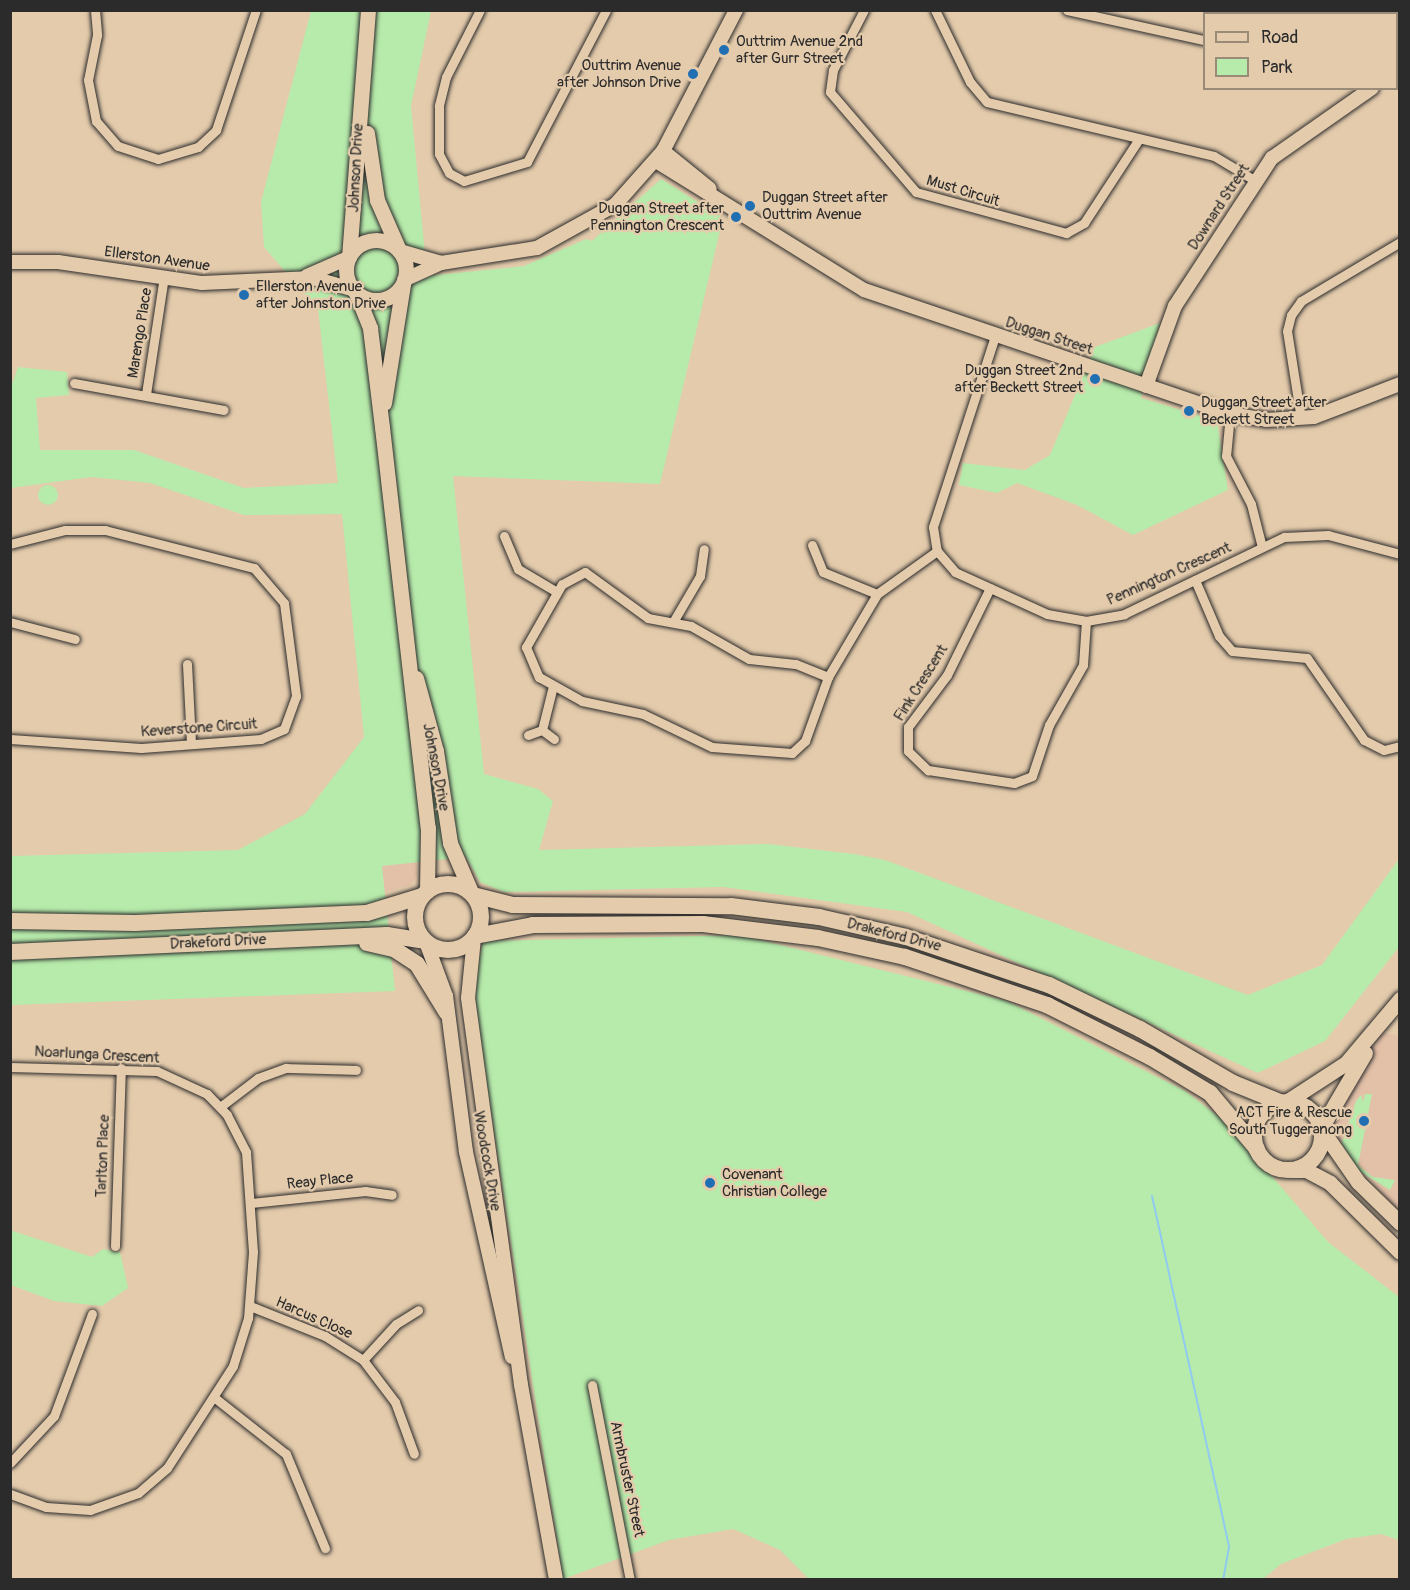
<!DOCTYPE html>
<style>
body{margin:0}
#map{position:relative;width:1410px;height:1590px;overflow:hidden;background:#e4cbac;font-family:Pangolin,sans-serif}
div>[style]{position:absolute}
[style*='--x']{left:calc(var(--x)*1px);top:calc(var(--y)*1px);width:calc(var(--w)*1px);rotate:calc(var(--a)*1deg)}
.built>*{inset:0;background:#e3c0a8}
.green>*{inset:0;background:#b7ebab}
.round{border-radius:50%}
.stream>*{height:2px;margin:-1px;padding:0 1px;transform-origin:1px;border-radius:1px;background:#90caf0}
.roads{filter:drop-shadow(0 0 2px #2b2b2b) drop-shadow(0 0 2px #2b2b2b)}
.street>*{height:9px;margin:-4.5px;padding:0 4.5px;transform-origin:4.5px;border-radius:4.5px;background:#e4cbac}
.secondary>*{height:14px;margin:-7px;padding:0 7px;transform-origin:7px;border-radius:7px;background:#e4cbac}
.primary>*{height:15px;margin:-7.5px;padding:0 7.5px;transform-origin:7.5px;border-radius:7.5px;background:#e4cbac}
.primary>.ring{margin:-7.5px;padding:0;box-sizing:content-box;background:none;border:15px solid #e4cbac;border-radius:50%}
.highway>*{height:16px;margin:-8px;padding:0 8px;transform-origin:8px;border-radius:8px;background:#e4cbac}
.highway>.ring{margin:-8px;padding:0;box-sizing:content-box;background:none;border:16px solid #e4cbac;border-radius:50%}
.dots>*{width:16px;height:16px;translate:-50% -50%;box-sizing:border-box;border:3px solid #e4cbac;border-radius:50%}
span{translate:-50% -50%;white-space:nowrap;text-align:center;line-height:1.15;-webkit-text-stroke:4.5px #e4cbac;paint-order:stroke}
.poi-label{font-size:15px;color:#2b2b2b}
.left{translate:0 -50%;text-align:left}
.right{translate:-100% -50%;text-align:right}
.street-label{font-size:15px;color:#2b2b2b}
.frame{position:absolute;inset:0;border:12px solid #2b2b2b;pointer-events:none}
.legend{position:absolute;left:1203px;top:12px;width:195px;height:78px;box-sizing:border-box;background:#e4cbac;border:2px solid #9a8b78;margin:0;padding:8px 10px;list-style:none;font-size:18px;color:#2b2b2b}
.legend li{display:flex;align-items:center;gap:12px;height:30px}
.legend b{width:30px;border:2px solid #9a8b78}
</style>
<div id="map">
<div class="built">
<div style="clip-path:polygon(416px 862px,417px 876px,410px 885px,385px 892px,382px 866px)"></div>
<div style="clip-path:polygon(1381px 1032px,1399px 1036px,1399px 1212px,1335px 1140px,1329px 1116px)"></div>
</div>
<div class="green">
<div style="clip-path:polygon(311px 11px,431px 11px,411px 106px,427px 276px,524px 266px,586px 239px,592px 241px,661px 179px,723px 218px,660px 484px,453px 476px,484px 774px,538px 789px,553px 801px,539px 850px,768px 844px,854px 854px,885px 860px,1248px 995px,1322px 965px,1399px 859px,1399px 947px,1325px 1041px,1258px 1073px,907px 912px,723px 887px,504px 892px,480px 882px,466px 857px,382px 866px,395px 991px,11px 1005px,11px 856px,238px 850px,305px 814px,364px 737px,342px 514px,244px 515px,150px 483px,91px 477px,11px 488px,11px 387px,18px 367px,67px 372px,69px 395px,36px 398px,40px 450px,134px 450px,244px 488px,338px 483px,318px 309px,264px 247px,261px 202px)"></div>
<div style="clip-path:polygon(1160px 323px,1141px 398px,1217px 421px,1228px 490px,1133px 535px,1077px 505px,1017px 483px,997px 493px,959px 485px,963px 463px,1025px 470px,1050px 455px,1095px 347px)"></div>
<div class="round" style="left:38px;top:485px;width:20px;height:20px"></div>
<div style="clip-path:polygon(740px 935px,1007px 1001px,1185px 1091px,1227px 1123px,1328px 1242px,1399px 1297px,1399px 1540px,1381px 1534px,1346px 1539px,1281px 1564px,1263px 1579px,810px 1580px,780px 1550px,733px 1529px,669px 1540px,563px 1579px,479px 1035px,474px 985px,483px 941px)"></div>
<div style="clip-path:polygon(1365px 1094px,1372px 1094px,1358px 1165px,1373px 1177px,1395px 1180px,1390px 1190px,1356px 1169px,1340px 1148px,1356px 1101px,1361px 1095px,1363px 1102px)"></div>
<div style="clip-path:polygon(10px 1230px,92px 1257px,103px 1249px,120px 1252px,128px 1288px,102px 1306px,54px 1301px,11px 1285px)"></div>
</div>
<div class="stream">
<div style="--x:1152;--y:1196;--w:359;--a:77.6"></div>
<div style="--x:1229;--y:1547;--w:34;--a:100"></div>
</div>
<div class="roads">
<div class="street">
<div style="--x:95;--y:10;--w:25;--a:85"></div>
<div style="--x:97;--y:35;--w:46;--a:101.3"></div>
<div style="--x:88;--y:80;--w:42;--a:79"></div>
<div style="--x:96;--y:121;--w:33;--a:49"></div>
<div style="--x:118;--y:146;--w:42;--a:18"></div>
<div style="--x:158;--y:159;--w:42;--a:-16.7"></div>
<div style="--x:198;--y:147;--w:25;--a:-43"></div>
<div style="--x:216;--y:130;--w:126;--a:-71.6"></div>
<div style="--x:480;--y:10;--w:75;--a:116.9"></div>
<div style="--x:446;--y:77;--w:30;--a:104"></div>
<div style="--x:439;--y:106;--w:48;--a:90"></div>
<div style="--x:439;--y:154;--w:21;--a:62"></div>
<div style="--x:449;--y:173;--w:17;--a:28"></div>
<div style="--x:464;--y:181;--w:66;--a:-16.8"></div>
<div style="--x:527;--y:162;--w:171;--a:-62.5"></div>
<div style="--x:864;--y:10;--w:68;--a:117.3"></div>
<div style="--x:833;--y:70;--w:22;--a:98"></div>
<div style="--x:830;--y:92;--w:132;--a:49.3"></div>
<div style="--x:916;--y:192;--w:156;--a:15.3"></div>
<div style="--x:1066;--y:233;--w:21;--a:-29"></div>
<div style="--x:1084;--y:223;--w:100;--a:-56.8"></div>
<div style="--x:935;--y:10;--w:80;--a:64.1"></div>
<div style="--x:970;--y:82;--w:26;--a:50"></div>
<div style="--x:987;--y:102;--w:233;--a:13.4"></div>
<div style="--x:1214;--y:156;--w:49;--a:30.8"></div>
<div style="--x:1067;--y:10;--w:140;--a:12.4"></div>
<div style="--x:1245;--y:14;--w:4;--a:-63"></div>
<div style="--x:995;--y:336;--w:201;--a:108"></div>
<div style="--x:933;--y:527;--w:24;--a:81"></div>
<div style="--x:937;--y:551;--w:28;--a:49"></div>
<div style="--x:955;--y:572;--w:101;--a:24.5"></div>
<div style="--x:1047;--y:614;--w:40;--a:10"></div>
<div style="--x:1086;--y:621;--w:39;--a:-10"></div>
<div style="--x:1124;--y:614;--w:178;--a:-25.7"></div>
<div style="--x:1284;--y:537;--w:44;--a:-2.6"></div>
<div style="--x:1328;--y:535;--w:74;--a:14.8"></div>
<div style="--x:74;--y:383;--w:152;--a:10.2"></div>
<div style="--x:146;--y:394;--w:118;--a:-81.3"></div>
<div style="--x:1230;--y:414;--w:42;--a:95.4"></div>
<div style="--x:1226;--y:456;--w:54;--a:62.5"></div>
<div style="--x:1251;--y:504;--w:44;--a:75.7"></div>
<div style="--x:1301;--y:419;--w:89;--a:-99"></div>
<div style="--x:1287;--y:331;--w:16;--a:-76"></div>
<div style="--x:1291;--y:315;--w:17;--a:-54"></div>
<div style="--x:1301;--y:301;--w:115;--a:-30.8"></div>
<div style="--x:504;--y:536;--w:36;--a:67"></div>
<div style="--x:518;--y:569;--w:45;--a:30.5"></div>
<div style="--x:10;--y:544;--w:57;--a:-14.3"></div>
<div style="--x:65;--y:530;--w:40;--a:0"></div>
<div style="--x:105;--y:530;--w:154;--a:14.3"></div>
<div style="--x:254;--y:568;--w:46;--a:49.4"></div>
<div style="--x:284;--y:603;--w:94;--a:82.6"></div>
<div style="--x:296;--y:696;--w:35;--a:110"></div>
<div style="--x:284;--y:729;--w:25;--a:157"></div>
<div style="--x:261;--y:739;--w:120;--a:175.7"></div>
<div style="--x:141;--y:748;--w:131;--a:-176.1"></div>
<div style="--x:812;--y:545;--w:29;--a:68"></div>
<div style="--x:823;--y:572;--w:58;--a:22.2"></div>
<div style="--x:1195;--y:580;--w:61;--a:66.8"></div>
<div style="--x:1219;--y:636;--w:20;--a:49"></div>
<div style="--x:1232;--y:651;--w:75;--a:5.3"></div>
<div style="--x:1307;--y:658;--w:100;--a:55.2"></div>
<div style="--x:1364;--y:740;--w:22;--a:27"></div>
<div style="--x:1384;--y:750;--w:16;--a:-14"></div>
<div style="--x:990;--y:588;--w:97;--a:116.3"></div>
<div style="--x:947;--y:675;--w:65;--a:126.9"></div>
<div style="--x:908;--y:727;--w:24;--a:90"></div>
<div style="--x:908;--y:751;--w:28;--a:44"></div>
<div style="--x:928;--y:770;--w:87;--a:8.6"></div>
<div style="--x:1014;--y:783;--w:19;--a:-21"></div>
<div style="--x:1032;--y:776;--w:54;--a:-71.6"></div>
<div style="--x:1049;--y:725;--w:69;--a:-60.5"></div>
<div style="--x:1083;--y:665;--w:44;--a:-86.1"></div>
<div style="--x:10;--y:622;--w:67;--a:14.7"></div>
<div style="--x:673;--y:622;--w:53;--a:-59.6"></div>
<div style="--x:700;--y:576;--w:27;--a:-82"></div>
<div style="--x:187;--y:664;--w:80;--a:87.1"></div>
<div style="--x:828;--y:677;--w:35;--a:-158"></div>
<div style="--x:795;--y:664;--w:46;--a:-173.8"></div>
<div style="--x:749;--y:659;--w:67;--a:-150.4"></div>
<div style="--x:691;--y:626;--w:44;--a:-169.5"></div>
<div style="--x:648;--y:618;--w:78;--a:-143.9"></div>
<div style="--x:585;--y:572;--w:26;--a:152"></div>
<div style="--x:562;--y:584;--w:73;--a:119.7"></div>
<div style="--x:526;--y:647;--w:33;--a:67"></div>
<div style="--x:539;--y:677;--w:49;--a:29.2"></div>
<div style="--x:582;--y:701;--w:62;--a:12"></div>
<div style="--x:643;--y:714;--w:76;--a:25.6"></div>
<div style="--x:712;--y:747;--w:80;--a:4.3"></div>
<div style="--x:792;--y:753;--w:18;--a:-43"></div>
<div style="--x:805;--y:741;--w:68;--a:-70.2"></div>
<div style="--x:828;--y:677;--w:96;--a:-59.4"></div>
<div style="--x:877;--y:594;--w:74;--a:-35.6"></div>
<div style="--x:542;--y:730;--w:45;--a:-76"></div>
<div style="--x:528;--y:735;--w:15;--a:-20"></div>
<div style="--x:542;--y:730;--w:15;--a:37"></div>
<div style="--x:10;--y:1067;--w:147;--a:1.6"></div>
<div style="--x:157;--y:1071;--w:55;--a:24.7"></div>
<div style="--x:207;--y:1094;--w:29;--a:46"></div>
<div style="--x:227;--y:1115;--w:42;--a:62.8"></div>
<div style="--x:246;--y:1152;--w:100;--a:86"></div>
<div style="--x:253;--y:1252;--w:66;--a:94.3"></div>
<div style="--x:248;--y:1318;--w:50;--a:107.4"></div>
<div style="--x:233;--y:1366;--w:121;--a:122.9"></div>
<div style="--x:167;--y:1468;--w:38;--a:139"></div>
<div style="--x:138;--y:1493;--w:51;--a:160.5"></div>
<div style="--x:90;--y:1510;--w:44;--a:-176.1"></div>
<div style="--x:46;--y:1507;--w:38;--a:-160"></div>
<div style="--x:220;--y:1107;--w:48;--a:-37.3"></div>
<div style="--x:258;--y:1078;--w:30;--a:-20"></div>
<div style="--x:286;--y:1068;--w:70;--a:1.6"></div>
<div style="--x:251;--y:1203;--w:115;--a:-6"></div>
<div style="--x:365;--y:1191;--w:27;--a:8"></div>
<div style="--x:115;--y:1246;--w:178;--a:-88.1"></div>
<div style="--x:250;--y:1306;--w:81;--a:21.8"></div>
<div style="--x:325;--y:1336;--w:45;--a:32.3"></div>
<div style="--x:363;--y:1360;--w:53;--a:52.7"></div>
<div style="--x:395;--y:1402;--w:55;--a:69.9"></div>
<div style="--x:363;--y:1360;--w:49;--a:-47.5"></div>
<div style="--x:396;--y:1324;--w:26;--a:-32"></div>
<div style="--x:592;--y:1385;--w:199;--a:79"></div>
<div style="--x:215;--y:1398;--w:90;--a:38.3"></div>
<div style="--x:286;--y:1454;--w:102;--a:67.5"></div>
<div style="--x:10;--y:1463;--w:64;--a:-46.9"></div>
<div style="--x:54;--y:1416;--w:109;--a:-69.6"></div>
</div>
<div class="secondary">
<div style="--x:1396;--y:72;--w:4;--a:-27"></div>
<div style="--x:663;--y:151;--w:60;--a:39"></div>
<div style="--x:656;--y:161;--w:245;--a:31.8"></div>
<div style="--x:864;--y:290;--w:386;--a:18.7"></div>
<div style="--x:1230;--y:414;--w:36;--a:9"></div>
<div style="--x:1266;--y:420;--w:48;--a:-3.6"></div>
<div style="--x:1314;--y:417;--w:92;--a:-21"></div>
<div style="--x:400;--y:251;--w:43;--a:16.3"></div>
<div style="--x:10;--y:262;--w:48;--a:0"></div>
<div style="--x:58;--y:262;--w:146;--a:8.3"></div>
<div style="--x:202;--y:283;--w:111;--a:-2.6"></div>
<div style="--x:313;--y:278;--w:41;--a:15.8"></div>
<div style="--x:307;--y:276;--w:45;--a:-23.7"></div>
<div style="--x:404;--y:280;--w:41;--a:-24.7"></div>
<div style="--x:441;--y:263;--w:97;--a:-8.9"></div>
<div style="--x:537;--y:248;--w:89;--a:-28.9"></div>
<div style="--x:615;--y:205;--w:72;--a:-48.4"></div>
<div style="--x:663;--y:151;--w:159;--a:-62.6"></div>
<div style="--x:1146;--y:386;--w:85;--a:-70.1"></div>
<div style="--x:1175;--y:306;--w:177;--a:-56.8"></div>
<div style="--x:1272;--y:158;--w:122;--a:-35"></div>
<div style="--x:474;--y:938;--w:60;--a:95.7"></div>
<div style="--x:468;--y:998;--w:391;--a:82.2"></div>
<div style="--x:521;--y:1385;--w:198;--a:79.8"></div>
<div style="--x:426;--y:942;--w:58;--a:69.7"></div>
<div style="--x:446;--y:996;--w:157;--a:82.7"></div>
<div style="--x:466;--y:1152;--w:210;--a:77.4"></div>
</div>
<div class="primary">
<div style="--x:367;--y:133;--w:68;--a:81.5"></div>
<div style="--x:377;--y:200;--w:55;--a:66.3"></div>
<div class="ring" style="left:346px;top:240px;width:45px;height:45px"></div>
<div style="--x:349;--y:257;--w:248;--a:-85.6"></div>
<div style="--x:356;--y:293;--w:38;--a:68"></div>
<div style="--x:370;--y:328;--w:100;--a:83.1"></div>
<div style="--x:382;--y:427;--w:404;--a:83.5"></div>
<div style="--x:428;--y:828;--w:63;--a:90.9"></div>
<div style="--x:384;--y:403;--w:121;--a:-80.9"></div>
<div style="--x:416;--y:678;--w:76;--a:74.7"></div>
<div style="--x:436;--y:751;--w:93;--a:81.3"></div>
<div style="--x:450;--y:843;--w:56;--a:66.7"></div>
<div style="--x:1286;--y:1102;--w:72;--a:-33"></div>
<div style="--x:1346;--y:1063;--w:84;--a:-49.8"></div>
<div style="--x:1321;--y:1128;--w:87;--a:-59.6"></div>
<div style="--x:1322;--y:1130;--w:63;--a:55.3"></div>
<div style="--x:1358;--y:1182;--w:59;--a:44.3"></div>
<div style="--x:1291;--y:1170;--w:15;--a:0"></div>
<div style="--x:1306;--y:1170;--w:27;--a:28"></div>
<div style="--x:1330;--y:1183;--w:98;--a:44.6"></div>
</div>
<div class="highway">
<div class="ring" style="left:415px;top:884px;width:50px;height:50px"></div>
<div style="--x:473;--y:895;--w:41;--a:14"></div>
<div style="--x:513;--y:905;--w:218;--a:0.3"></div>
<div style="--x:731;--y:906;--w:89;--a:7.1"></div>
<div style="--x:819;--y:917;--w:89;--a:12.9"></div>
<div style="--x:906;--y:937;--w:151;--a:18.6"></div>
<div style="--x:1049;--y:985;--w:101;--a:25.8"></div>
<div style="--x:1140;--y:1029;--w:108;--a:30.1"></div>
<div style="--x:1233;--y:1083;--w:53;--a:22.2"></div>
<div style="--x:10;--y:921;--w:125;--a:0.9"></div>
<div style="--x:135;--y:923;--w:232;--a:-2.5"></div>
<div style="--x:367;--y:913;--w:58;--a:-17.2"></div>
<div style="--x:475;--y:936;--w:59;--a:-10.7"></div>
<div style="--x:533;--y:925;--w:170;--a:-0.3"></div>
<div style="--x:703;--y:924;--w:116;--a:6.9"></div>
<div style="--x:818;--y:938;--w:89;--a:12.3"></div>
<div style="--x:905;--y:957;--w:150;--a:18.7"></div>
<div style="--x:1047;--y:1005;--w:115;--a:26.8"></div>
<div style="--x:1150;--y:1057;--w:70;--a:31"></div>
<div style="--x:1210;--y:1093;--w:73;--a:50"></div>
<div style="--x:367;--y:943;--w:28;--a:13"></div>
<div style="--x:394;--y:949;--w:27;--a:33"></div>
<div style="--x:417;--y:964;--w:57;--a:58.5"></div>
<div style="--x:10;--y:952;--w:377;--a:-2.6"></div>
<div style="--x:387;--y:935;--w:38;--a:9"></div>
<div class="ring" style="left:1254px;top:1102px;width:52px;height:52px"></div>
</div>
</div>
<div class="dots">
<div style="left:724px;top:50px;background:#1f6fb2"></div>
<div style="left:693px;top:74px;background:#1f6fb2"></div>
<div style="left:750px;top:206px;background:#1f6fb2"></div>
<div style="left:736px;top:217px;background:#1f6fb2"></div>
<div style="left:244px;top:295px;background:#1f6fb2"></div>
<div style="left:1095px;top:379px;background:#1f6fb2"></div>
<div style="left:1189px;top:411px;background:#1f6fb2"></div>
<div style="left:1364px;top:1121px;background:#1f6fb2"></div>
<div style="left:710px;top:1183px;background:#1f6fb2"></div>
</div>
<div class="poi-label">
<span class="left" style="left:736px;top:50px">Outtrim Avenue 2nd<br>after Gurr Street</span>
<span class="right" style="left:681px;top:74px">Outtrim Avenue<br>after Johnson Drive</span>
<span class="left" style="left:762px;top:206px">Duggan Street after<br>Outtrim Avenue</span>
<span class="right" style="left:724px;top:217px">Duggan Street after<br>Pennington Crescent</span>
<span class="left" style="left:256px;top:295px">Ellerston Avenue<br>after Johnston Drive</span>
<span class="right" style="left:1083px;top:379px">Duggan Street 2nd<br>after Beckett Street</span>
<span class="left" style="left:1201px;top:411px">Duggan Street after<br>Beckett Street</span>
<span class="right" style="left:1352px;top:1121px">ACT Fire &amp; Rescue<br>South Tuggeranong</span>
<span class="left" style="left:722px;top:1183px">Covenant<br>Christian College</span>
</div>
<div class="street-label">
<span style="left:356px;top:168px;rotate:-87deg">Johnson Drive</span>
<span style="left:963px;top:191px;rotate:17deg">Must Circuit</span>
<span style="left:1219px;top:207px;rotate:-57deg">Downard Street</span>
<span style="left:157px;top:259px;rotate:8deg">Ellerston Avenue</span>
<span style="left:140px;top:333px;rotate:-81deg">Marengo Place</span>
<span style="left:1049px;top:336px;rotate:18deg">Duggan Street</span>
<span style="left:1169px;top:574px;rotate:-24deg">Pennington Crescent</span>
<span style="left:921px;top:683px;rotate:-58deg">Fink Crescent</span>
<span style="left:199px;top:728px;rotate:-4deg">Keverstone Circuit</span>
<span style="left:436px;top:767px;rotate:79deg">Johnson Drive</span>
<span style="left:894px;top:935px;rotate:14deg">Drakeford Drive</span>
<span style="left:218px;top:942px;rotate:-3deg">Drakeford Drive</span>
<span style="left:97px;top:1055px;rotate:3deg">Noarlunga Crescent</span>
<span style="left:103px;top:1156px;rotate:-88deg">Tarlton Place</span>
<span style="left:487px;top:1161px;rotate:80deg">Woodcock Drive</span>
<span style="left:320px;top:1181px;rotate:-6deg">Reay Place</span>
<span style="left:314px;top:1318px;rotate:24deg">Harcus Close</span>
<span style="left:627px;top:1479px;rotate:78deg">Armbruster Street</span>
</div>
<div class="frame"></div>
<ul class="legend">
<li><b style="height:8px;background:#e4cbac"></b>Road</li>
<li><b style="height:16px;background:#b7ebab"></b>Park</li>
</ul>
</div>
